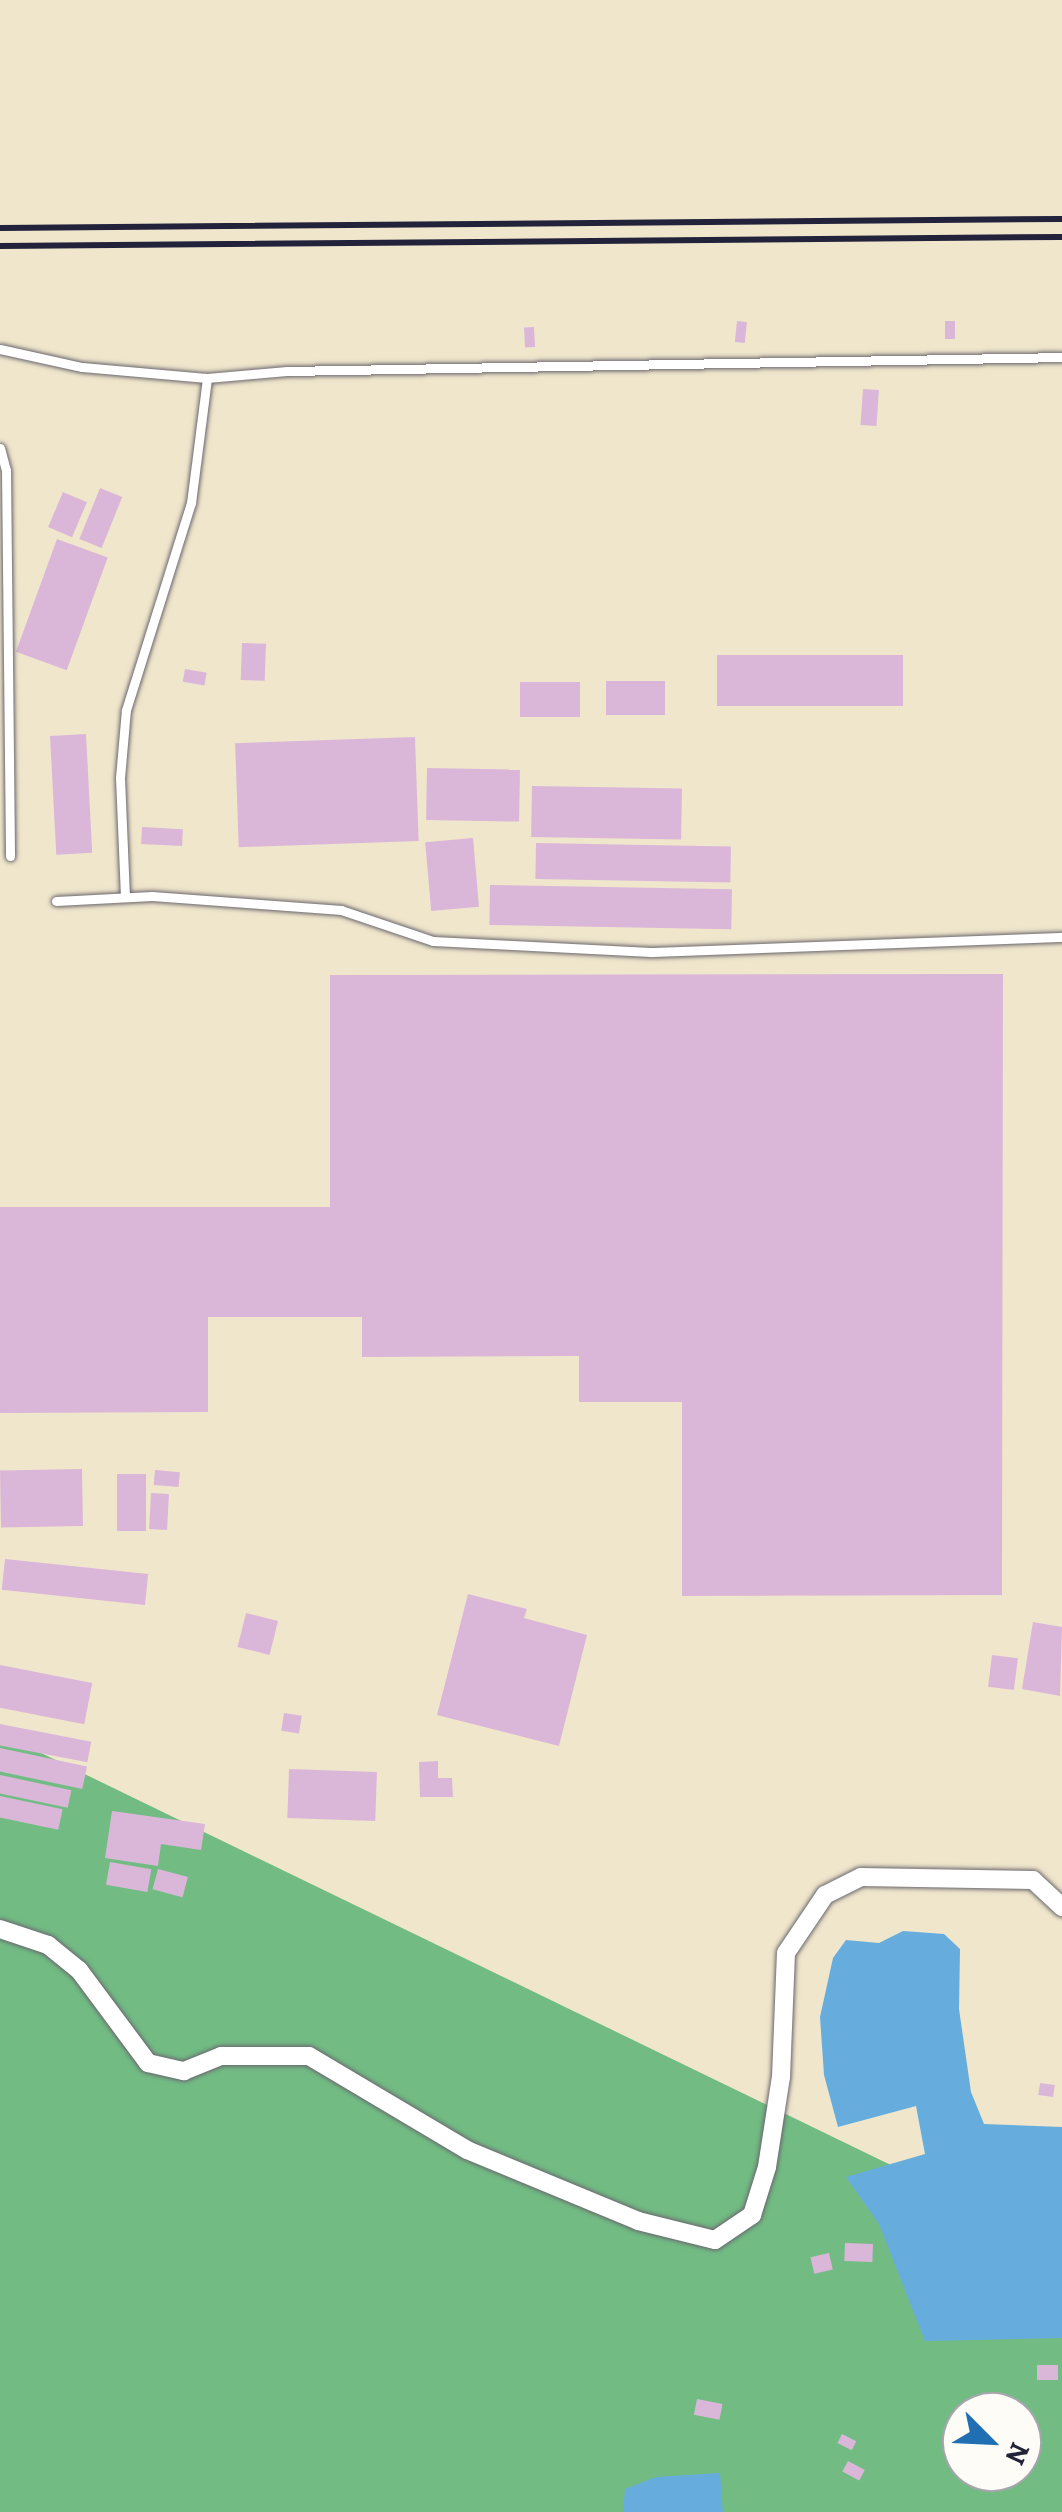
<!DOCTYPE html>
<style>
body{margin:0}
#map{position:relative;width:1062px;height:2512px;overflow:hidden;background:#f0e6cc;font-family:Alegreya,serif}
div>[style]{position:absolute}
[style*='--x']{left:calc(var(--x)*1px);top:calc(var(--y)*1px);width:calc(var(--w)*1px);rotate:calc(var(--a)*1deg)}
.forest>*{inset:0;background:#72bc84}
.water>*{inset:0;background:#66addd}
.building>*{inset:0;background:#dab7d9;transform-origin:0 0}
.roads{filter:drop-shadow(0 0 2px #6a676e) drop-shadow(0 0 2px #6a676e)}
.lane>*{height:9px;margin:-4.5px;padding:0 4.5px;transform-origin:4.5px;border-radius:4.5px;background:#fff}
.street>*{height:18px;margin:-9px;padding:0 9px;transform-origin:9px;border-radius:9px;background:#fff}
.rail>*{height:6px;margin:-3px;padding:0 3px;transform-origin:3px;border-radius:3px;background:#22223b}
span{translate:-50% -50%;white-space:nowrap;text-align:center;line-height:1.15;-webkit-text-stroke:8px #fdfcf7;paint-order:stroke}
.north{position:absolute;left:942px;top:2392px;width:100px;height:100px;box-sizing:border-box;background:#fdfcf7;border:2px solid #a5a5ac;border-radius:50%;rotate:114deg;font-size:28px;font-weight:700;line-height:40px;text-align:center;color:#22223b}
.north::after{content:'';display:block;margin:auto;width:35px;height:45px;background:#1f6fb2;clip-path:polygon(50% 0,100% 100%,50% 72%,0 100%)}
</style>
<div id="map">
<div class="forest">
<div style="clip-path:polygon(evenodd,0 1733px,1062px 2248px,1062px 2512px,0 2512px,0 1733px,962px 2412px,1022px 2412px,1022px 2472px,962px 2472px,962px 2412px)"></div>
</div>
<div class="water">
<div style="clip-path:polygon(903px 1931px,944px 1934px,960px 1949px,959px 2009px,971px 2092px,984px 2124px,1062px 2127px,1062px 2338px,925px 2341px,879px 2224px,846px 2177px,925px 2154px,916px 2106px,838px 2127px,824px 2075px,820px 2017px,833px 1958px,846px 1940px,879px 1943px)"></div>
<div style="clip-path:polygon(720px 2473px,723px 2512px,623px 2512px,625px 2489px,656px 2477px)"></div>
</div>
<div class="building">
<div style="left:737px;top:321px;width:10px;height:21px;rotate:6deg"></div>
<div style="left:945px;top:321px;width:10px;height:18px"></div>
<div style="left:534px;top:327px;width:20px;height:10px;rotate:87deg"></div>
<div style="left:863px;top:389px;width:16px;height:36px;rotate:4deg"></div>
<div style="left:100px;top:488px;width:24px;height:55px;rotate:22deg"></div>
<div style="left:63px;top:492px;width:26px;height:38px;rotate:23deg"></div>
<div style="left:57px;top:539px;width:54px;height:120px;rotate:20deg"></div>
<div style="left:242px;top:643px;width:24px;height:37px;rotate:2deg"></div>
<div style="left:903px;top:655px;width:51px;height:186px;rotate:90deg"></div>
<div style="left:185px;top:669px;width:22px;height:13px;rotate:10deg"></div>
<div style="left:606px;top:681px;width:59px;height:34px"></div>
<div style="left:580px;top:682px;width:35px;height:60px;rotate:90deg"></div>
<div style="left:86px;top:734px;width:119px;height:36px;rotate:87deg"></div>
<div style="left:415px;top:737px;width:104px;height:180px;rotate:88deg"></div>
<div style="left:427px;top:768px;width:93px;height:52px;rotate:1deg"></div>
<div style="left:532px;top:786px;width:150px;height:51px;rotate:1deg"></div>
<div style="left:142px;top:827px;width:41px;height:17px;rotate:3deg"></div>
<div style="left:473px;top:838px;width:69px;height:48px;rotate:85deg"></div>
<div style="left:536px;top:843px;width:195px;height:36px;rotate:1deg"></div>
<div style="left:490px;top:885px;width:242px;height:40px;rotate:1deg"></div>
<div style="clip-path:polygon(1003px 974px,1002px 1595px,682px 1596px,682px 1402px,579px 1402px,579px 1356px,362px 1357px,362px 1317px,208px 1317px,208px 1412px,0 1413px,0 1207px,330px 1207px,330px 975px)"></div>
<div style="left:82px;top:1469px;width:57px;height:82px;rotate:89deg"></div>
<div style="left:155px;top:1470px;width:25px;height:15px;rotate:5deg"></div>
<div style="left:117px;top:1474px;width:29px;height:57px"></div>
<div style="left:151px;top:1493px;width:18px;height:36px;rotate:3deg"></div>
<div style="left:5px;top:1559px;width:144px;height:31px;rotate:6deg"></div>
<div style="clip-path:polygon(468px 1594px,527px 1609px,524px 1618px,587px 1635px,559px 1746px,437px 1715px)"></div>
<div style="left:246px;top:1613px;width:33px;height:35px;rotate:14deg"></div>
<div style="clip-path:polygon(1033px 1622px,1062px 1627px,1060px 1696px,1022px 1689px)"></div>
<div style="left:992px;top:1655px;width:26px;height:32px;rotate:7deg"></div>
<div style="left:0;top:1665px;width:94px;height:42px;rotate:11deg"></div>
<div style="left:284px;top:1713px;width:18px;height:18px;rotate:9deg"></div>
<div style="left:0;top:1724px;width:93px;height:21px;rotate:11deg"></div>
<div style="left:0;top:1748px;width:89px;height:23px;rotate:12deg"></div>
<div style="clip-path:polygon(438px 1761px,438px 1778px,452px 1778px,453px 1797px,420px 1797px,419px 1762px)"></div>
<div style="left:289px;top:1769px;width:88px;height:49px;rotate:2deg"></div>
<div style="left:0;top:1775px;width:73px;height:18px;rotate:12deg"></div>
<div style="left:0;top:1796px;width:64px;height:21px;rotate:12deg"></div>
<div style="clip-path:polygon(112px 1811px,205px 1824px,201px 1850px,161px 1844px,158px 1866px,105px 1858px)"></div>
<div style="left:110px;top:1862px;width:42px;height:23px;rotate:10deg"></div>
<div style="left:158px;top:1869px;width:31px;height:21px;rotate:15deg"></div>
<div style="left:1040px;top:2083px;width:15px;height:12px;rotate:8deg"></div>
<div style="left:845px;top:2243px;width:28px;height:18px;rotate:2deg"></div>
<div style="left:829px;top:2253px;width:17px;height:19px;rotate:77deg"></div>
<div style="left:1037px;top:2365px;width:21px;height:15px"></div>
<div style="left:697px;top:2399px;width:26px;height:16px;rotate:11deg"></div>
<div style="left:842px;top:2434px;width:16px;height:10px;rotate:27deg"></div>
<div style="left:848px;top:2461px;width:19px;height:12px;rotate:28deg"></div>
</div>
<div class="roads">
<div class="lane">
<div style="--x:0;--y:349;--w:84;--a:12.4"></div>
<div style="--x:82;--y:367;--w:125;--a:5"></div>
<div style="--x:207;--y:378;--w:80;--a:-5"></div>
<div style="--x:287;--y:371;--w:775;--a:-1.03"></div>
<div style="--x:0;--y:448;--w:23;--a:75"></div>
<div style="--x:6;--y:470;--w:386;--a:89.4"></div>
<div style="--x:125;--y:897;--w:119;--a:-92.4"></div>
<div style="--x:120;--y:778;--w:68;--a:-85"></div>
<div style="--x:126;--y:710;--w:217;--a:-72.6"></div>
<div style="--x:191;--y:503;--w:126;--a:-82.7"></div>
<div style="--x:56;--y:901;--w:96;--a:-3"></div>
<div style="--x:152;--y:896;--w:190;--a:4.2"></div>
<div style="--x:341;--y:910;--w:97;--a:18.6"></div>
<div style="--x:433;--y:941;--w:218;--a:2.9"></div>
<div style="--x:651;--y:952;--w:411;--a:-2.1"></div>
</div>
<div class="street">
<div style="--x:0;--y:1929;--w:51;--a:18.4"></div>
<div style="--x:48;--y:1945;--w:40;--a:39"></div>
<div style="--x:79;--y:1970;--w:116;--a:53.4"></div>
<div style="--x:148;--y:2063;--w:37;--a:13"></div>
<div style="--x:184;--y:2071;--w:40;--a:-22"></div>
<div style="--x:221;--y:2056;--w:88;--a:0"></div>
<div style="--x:309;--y:2056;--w:184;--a:30.7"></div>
<div style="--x:467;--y:2150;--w:185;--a:22.5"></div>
<div style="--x:638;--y:2221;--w:79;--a:13.9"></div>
<div style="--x:715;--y:2240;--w:45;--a:-34"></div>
<div style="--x:752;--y:2215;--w:50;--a:-72.6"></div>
<div style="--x:767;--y:2167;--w:91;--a:-81.2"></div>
<div style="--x:781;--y:2077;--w:124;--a:-87.7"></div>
<div style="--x:786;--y:1953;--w:70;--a:-56.1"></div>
<div style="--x:825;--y:1895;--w:40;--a:-26.6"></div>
<div style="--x:861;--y:1877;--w:172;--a:1"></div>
<div style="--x:1033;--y:1880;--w:40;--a:43"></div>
</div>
</div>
<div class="rail">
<div style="--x:0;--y:228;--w:1062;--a:-0.49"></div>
<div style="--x:0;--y:246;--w:1062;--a:-0.49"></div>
</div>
<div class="north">N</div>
</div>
